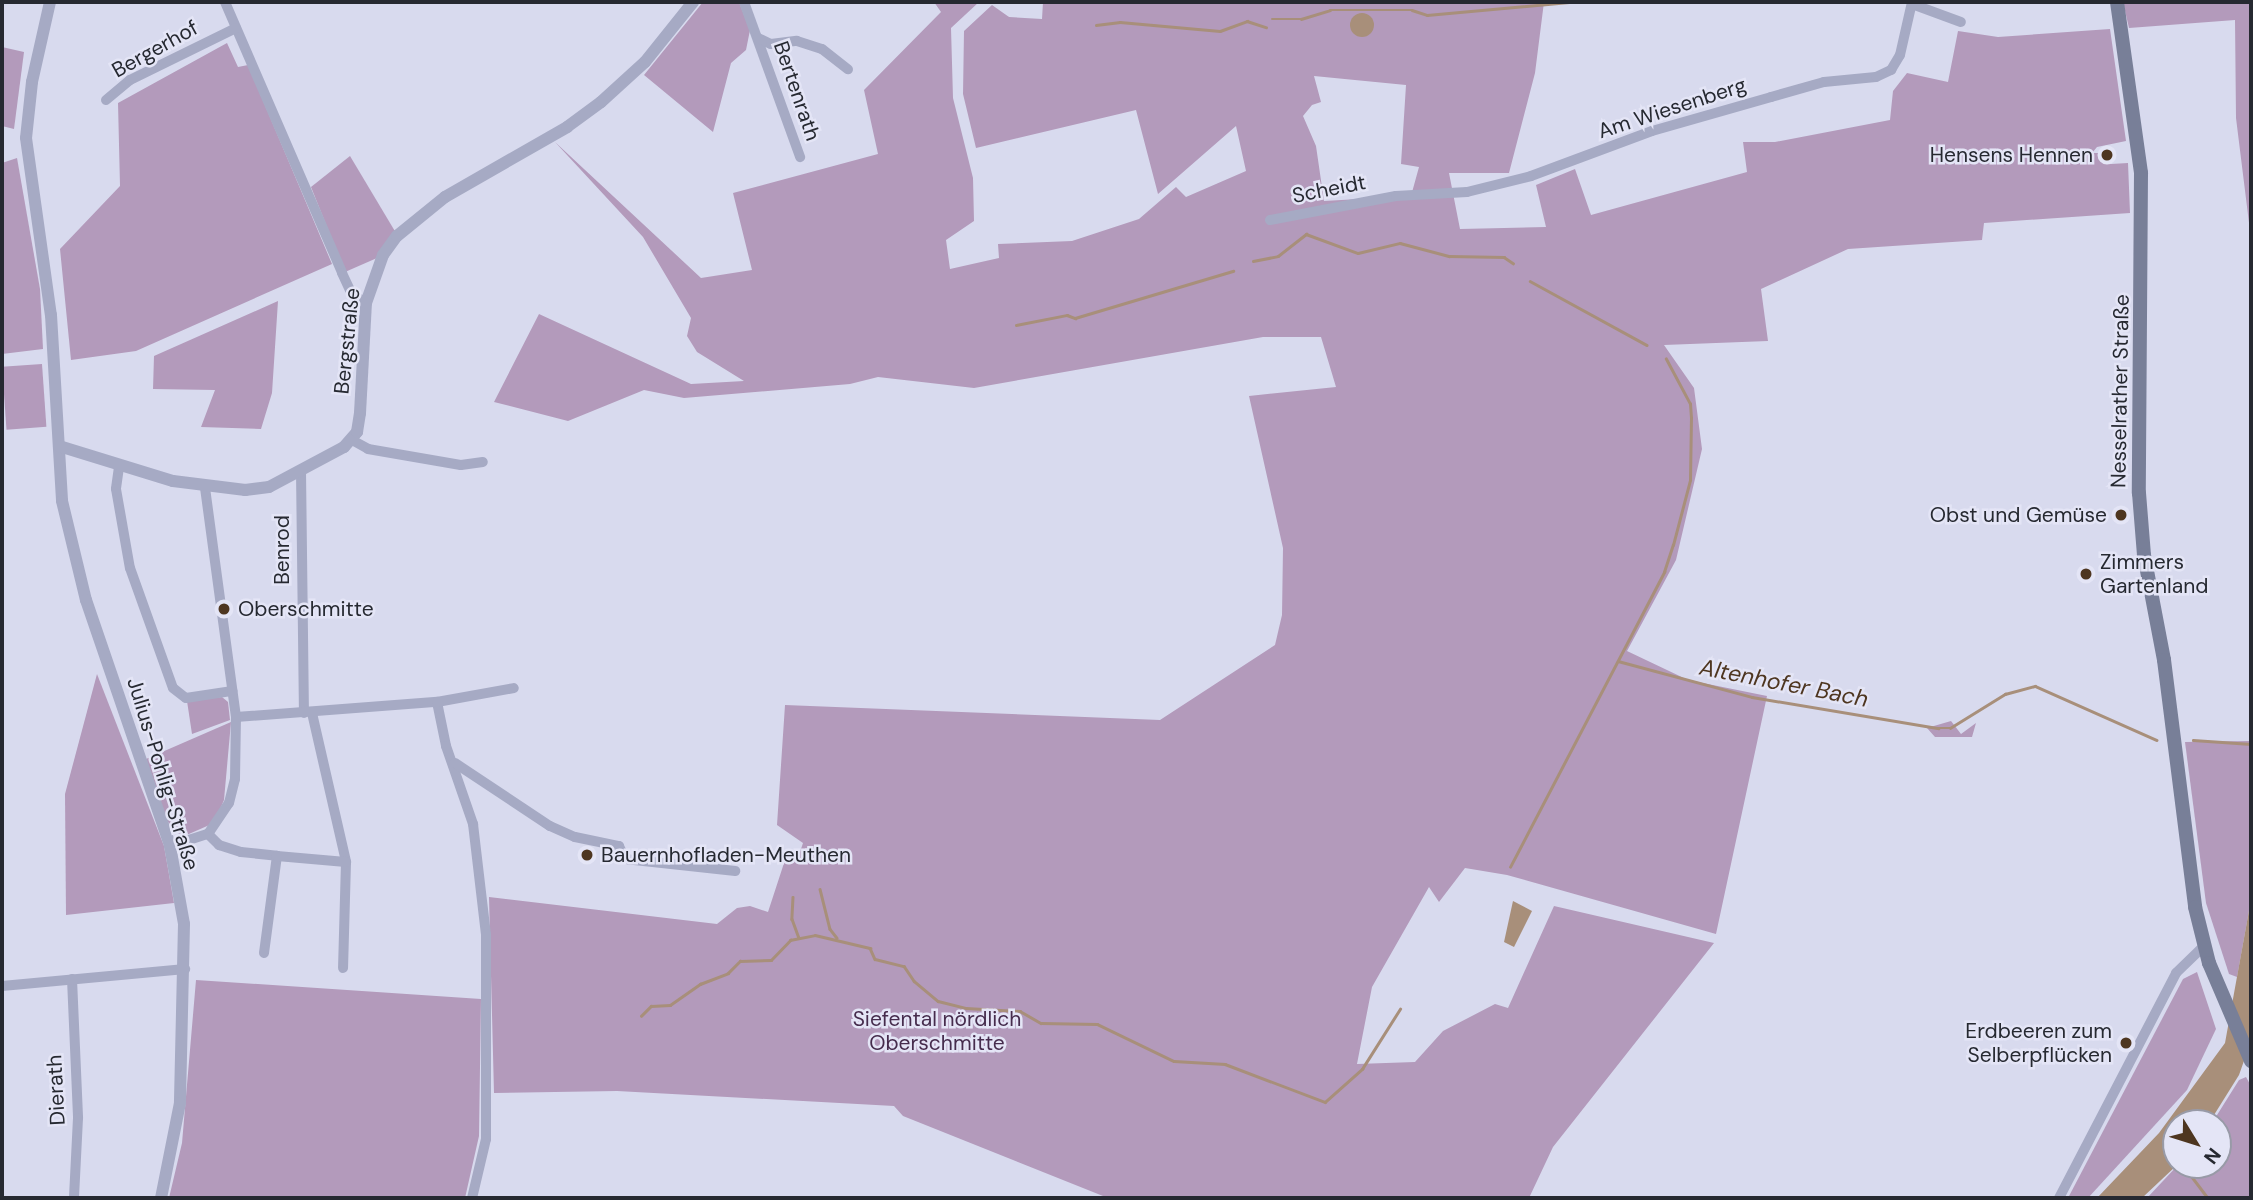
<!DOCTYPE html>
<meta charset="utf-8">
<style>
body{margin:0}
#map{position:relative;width:2253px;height:1200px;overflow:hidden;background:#d8daee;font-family:"DM Sans",sans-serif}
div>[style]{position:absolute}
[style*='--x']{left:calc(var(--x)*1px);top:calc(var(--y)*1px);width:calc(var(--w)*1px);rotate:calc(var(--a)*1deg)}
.green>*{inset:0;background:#b39abb;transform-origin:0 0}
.water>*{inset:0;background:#a88f7a}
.round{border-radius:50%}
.stream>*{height:2.5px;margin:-1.25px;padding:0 1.25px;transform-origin:1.25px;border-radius:1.25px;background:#a88f7a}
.minor>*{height:10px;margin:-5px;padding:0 5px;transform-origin:5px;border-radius:5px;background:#a6aac4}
.tertiary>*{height:12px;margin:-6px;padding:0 6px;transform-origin:6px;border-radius:6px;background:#a6aac4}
.secondary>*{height:14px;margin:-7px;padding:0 7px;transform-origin:7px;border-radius:7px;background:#787f98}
.dots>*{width:19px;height:19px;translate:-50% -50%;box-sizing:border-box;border:4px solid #e4e5f6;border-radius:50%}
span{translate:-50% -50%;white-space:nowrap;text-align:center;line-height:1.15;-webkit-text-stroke:5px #e4e5f6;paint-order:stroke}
.street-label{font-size:21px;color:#262931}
.poi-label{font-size:21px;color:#262931}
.right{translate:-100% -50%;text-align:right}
.left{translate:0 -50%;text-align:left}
.park-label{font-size:21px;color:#462c4d}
.water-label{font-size:23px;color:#4e3620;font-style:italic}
.frame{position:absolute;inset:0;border:4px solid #262931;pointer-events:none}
.north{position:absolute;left:2162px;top:1109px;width:70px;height:70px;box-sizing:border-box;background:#e4e5f6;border:2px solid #989aa7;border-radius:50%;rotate:128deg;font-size:19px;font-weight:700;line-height:28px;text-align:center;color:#262931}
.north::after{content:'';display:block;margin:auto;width:24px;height:32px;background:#4e3620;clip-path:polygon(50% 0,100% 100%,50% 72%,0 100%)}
</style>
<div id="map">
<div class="green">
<div style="clip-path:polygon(703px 2px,739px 2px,750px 30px,746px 50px,731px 63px,713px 132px,644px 75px)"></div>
<div style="clip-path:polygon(evenodd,934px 2px,979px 2px,951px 28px,953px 98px,973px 178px,974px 221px,946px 240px,950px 269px,999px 258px,998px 244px,1072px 241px,1139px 219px,1176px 187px,1186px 197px,1246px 171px,1236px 126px,1158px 194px,1136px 110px,976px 148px,963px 94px,964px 31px,992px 5px,1009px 17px,1042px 19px,1043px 2px,1544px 2px,1535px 73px,1509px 173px,1449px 173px,1460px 229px,1546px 227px,1536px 185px,1575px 169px,1591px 215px,1747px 172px,1743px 142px,1775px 142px,1890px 120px,1893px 91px,1907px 73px,1948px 82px,1958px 31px,1998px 37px,2110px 29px,2126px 141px,2097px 147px,2092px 153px,2103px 153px,2111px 164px,2128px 163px,2130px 213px,1984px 223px,1982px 240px,1848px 249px,1761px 289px,1768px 341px,1664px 345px,1694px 388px,1702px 449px,1676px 560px,1627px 651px,1688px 680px,1767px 696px,1716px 934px,1507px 875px,1465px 868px,1439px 902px,1429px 887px,1372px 987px,1357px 1064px,1415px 1062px,1443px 1031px,1495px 1004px,1508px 1008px,1554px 906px,1714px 943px,1553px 1147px,1529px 1198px,1108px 1198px,903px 1116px,894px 1106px,617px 1091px,494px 1093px,489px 897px,717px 924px,737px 908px,750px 906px,768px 912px,785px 860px,798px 858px,803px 843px,777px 825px,785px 705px,1160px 720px,1275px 645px,1282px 615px,1283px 548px,1249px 396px,1336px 387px,1321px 337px,1263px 337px,974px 388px,878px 377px,850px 384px,684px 398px,644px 390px,568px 421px,494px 402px,539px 314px,691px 384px,744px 381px,697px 352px,687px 336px,691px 318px,643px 237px,555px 142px,701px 278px,752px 270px,733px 193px,878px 154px,864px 90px,941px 12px,934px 2px,1314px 76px,1406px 85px,1401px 164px,1419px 167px,1411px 196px,1324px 201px,1316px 146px,1303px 116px,1312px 105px,1321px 102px,1314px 76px)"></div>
<div style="clip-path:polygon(2123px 2px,2251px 2px,2251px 239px,2236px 118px,2235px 20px,2129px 28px)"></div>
<div style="clip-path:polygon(227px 43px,238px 67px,248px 65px,332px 264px,136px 351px,71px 360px,60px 249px,120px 186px,118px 103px)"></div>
<div style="clip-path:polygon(2px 47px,24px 52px,14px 129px,2px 126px)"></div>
<div style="clip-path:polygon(350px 156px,396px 233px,377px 258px,345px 272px,311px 187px)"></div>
<div style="clip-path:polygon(17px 158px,40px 289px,43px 349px,2px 354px,2px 163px)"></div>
<div style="clip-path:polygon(278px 301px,272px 393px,261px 429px,201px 427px,215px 390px,153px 389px,154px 356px)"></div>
<div style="left:42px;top:364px;width:63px;height:40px;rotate:86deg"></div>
<div style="clip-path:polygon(97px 674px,164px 846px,174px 903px,66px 915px,65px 794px)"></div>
<div style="clip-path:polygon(222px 697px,228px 702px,230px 720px,192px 734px,187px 701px)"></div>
<div style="clip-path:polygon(1951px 721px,1961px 734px,1976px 723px,1972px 737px,1935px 737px,1927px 728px)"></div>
<div style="clip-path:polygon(231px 722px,224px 800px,214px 823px,182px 837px,167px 821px,146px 759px)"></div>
<div style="clip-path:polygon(2251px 741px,2250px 905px,2237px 977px,2229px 974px,2206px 903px,2185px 742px)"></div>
<div style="clip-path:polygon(2197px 972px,2216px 1029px,2187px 1090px,2088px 1198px,2068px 1198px,2183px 979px)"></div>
<div style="clip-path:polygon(196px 980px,481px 999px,479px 1136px,465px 1198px,169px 1198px,182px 1143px)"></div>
<div style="clip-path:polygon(2246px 1077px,2251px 1086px,2251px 1198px,2147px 1198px,2178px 1165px,2218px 1165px,2218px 1123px,2212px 1123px,2239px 1080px)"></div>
</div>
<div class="water">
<div class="round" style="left:1350px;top:13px;width:24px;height:24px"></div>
<div style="clip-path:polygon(2251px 858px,2251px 1041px,2239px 1075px,2209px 1123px,2176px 1123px,2177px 1165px,2142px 1198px,2097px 1198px,2159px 1133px,2225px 1043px,2250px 905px)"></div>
<div style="clip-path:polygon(1513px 901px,1532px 911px,1514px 947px,1504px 942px)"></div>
</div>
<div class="stream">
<div style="--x:1272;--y:19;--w:29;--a:0"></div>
<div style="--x:1301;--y:19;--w:30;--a:-17"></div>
<div style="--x:1330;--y:10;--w:82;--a:0"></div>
<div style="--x:1412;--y:10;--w:16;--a:18"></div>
<div style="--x:1427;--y:15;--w:145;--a:-5.2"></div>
<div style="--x:1096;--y:25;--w:24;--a:-7"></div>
<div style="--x:1120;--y:22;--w:100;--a:5.1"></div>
<div style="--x:1220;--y:31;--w:29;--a:-20"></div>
<div style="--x:1247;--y:21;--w:20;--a:18"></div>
<div style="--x:1253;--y:261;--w:25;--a:-11"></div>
<div style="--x:1278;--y:256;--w:36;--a:-38"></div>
<div style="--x:1306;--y:234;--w:55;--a:20.1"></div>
<div style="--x:1358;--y:253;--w:43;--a:-13.4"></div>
<div style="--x:1400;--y:243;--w:51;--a:14.9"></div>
<div style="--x:1449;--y:256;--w:55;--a:1"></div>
<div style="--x:1504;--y:257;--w:11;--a:34"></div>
<div style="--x:1530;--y:281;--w:133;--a:28.7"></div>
<div style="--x:1016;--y:325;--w:52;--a:-11.1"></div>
<div style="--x:1067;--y:315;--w:9;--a:21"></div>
<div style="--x:1075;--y:318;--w:165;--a:-16.6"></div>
<div style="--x:1618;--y:661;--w:139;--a:15"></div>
<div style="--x:1752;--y:697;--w:189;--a:9.5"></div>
<div style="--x:1938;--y:728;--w:12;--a:0"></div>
<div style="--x:1950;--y:728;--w:65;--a:-31.7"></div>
<div style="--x:2005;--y:694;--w:31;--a:-15"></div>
<div style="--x:2035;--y:686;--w:133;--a:23.9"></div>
<div style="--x:2193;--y:740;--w:58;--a:3.9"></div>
<div style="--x:1510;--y:867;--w:333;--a:-62.4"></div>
<div style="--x:1664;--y:572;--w:28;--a:-72"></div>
<div style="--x:1673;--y:545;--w:67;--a:-75.3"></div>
<div style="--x:1690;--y:480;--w:62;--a:-89.1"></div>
<div style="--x:1691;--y:418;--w:14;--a:-94"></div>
<div style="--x:1690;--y:404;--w:51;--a:-118.1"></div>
<div style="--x:820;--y:889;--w:41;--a:76"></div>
<div style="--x:830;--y:929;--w:11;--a:52"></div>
<div style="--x:793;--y:897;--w:22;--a:93"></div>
<div style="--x:792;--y:919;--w:20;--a:70"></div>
<div style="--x:641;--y:1016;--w:14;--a:-45"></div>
<div style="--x:651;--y:1006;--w:19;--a:-3"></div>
<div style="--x:670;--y:1005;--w:37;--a:-35"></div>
<div style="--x:700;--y:984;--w:30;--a:-21"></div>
<div style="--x:728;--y:973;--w:17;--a:-45"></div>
<div style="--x:740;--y:961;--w:31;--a:-2"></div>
<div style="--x:771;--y:960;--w:28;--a:-46"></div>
<div style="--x:790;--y:940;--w:25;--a:-11"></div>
<div style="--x:815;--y:935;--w:57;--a:13.3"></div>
<div style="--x:870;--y:948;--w:12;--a:66"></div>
<div style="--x:875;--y:959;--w:30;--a:14"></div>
<div style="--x:904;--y:966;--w:18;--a:56"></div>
<div style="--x:914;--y:981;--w:31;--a:40"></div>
<div style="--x:938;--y:1001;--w:29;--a:14"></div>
<div style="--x:966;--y:1008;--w:54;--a:3.2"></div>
<div style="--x:1020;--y:1011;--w:24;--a:30"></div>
<div style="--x:1041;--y:1023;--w:56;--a:1"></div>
<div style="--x:1097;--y:1024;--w:85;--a:25.7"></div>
<div style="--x:1174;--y:1061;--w:51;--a:3.4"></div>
<div style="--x:1225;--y:1064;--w:107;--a:20.8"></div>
<div style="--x:1325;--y:1102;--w:50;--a:-41.7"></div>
<div style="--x:1362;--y:1069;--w:71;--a:-57.7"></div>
<div style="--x:2183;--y:1165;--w:41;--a:52.9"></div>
</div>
<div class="minor">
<div style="--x:225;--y:2;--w:295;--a:66.6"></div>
<div style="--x:342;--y:273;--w:23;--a:65"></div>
<div style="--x:352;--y:294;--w:17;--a:33"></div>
<div style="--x:744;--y:2;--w:165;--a:70.1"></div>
<div style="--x:1912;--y:4;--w:52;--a:20.2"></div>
<div style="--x:758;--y:38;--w:14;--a:25"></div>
<div style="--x:771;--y:44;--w:26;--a:-7"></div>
<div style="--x:797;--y:41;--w:26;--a:18"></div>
<div style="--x:822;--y:49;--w:33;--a:38"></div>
<div style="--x:106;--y:100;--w:31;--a:-40"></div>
<div style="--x:130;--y:80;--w:118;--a:-26.1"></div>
<div style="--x:1270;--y:220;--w:128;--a:-10.8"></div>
<div style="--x:1396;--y:196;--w:71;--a:-3.2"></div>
<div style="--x:1467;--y:192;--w:66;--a:-14"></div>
<div style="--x:1531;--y:176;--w:129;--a:-20.4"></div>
<div style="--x:1652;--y:131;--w:124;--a:-15.9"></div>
<div style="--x:1771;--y:97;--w:55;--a:-15.8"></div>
<div style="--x:1824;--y:82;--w:52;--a:-5.5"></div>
<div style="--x:1876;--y:77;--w:17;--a:-25"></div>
<div style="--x:1891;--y:70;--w:17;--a:-59"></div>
<div style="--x:1900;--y:55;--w:54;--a:-77.2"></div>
<div style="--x:352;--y:440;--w:18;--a:29"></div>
<div style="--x:368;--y:449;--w:94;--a:9.8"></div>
<div style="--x:461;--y:465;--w:22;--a:-8"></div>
<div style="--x:119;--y:467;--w:22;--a:98"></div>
<div style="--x:116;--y:489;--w:80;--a:80"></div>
<div style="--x:130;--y:568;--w:127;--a:70.3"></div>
<div style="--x:173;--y:688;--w:16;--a:38"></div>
<div style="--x:186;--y:698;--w:47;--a:-8.7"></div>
<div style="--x:301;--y:471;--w:242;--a:89.3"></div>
<div style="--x:437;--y:702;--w:45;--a:78.4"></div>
<div style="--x:446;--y:746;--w:83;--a:70.9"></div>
<div style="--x:473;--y:824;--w:111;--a:83.3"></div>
<div style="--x:486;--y:934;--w:205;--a:90"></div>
<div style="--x:486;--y:1139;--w:61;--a:103.3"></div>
<div style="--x:312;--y:713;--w:153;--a:77.1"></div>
<div style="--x:346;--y:862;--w:106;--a:91.6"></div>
<div style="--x:236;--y:717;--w:202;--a:-4.3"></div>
<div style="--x:437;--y:702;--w:78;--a:-10.3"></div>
<div style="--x:455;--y:763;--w:114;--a:33.6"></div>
<div style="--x:550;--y:826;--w:27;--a:24"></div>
<div style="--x:575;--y:837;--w:45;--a:11.6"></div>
<div style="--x:619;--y:846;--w:14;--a:65"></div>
<div style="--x:625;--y:859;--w:111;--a:6.2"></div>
<div style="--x:208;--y:834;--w:16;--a:45"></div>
<div style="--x:219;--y:845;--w:23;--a:18"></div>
<div style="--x:241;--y:852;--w:36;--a:6"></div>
<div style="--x:170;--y:846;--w:40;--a:-18"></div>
<div style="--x:208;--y:834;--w:37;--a:-56"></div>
<div style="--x:229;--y:803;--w:25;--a:-76"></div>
<div style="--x:235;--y:779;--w:62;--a:-89.1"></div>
<div style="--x:236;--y:717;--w:232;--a:-97.7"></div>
<div style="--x:264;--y:953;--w:98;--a:-82.4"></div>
<div style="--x:277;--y:856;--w:69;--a:5"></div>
<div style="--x:72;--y:979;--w:139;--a:87.5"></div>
<div style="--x:78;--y:1118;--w:80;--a:92.9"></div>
<div style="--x:2;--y:986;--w:184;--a:-5.3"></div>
<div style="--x:2059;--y:1198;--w:254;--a:-62.5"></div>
<div style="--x:2176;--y:973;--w:39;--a:-44"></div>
</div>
<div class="tertiary">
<div style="--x:50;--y:2;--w:82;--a:102.7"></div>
<div style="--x:32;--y:82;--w:56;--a:96.1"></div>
<div style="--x:26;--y:138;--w:179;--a:82"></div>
<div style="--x:51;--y:315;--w:186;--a:86.6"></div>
<div style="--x:62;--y:501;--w:102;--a:76.4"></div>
<div style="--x:86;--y:600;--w:260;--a:71.1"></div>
<div style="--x:170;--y:846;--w:79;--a:79.8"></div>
<div style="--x:184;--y:924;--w:179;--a:91.3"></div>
<div style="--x:180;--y:1103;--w:97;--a:101.3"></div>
<div style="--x:59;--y:446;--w:119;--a:17.1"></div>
<div style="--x:173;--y:481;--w:73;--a:7.1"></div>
<div style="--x:245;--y:490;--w:24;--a:-7"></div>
<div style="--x:269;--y:487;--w:85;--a:-28.1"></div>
<div style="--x:344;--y:447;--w:20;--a:-49"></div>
<div style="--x:357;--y:432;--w:19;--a:-81"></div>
<div style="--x:360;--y:413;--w:110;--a:-86.9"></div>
<div style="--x:366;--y:303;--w:51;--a:-70.5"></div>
<div style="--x:383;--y:255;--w:24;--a:-54"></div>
<div style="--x:397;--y:236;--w:62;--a:-39.1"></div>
<div style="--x:445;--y:197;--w:141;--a:-29.8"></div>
<div style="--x:567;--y:127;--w:42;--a:-36.3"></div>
<div style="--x:601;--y:102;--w:59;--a:-42.3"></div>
<div style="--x:645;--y:62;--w:77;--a:-51.3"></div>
</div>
<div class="secondary">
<div style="--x:2117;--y:2;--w:173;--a:82"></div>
<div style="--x:2141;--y:173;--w:320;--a:90.4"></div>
<div style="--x:2139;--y:493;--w:62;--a:85.4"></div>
<div style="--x:2144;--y:555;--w:107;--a:79.2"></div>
<div style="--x:2164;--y:660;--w:249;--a:82.8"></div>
<div style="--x:2195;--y:907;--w:58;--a:76"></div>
<div style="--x:2209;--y:963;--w:107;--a:66.8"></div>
</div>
<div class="dots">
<div style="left:2107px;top:155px;background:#4e3620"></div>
<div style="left:2121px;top:515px;background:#4e3620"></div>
<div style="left:2086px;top:574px;background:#4e3620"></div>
<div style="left:224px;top:609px;background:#4e3620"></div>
<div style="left:587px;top:855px;background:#4e3620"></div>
<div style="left:2126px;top:1043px;background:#4e3620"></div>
</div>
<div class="street-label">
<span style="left:155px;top:49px;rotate:-29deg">Bergerhof</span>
<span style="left:797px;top:91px;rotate:71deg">Bertenrath</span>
<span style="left:1672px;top:108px;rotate:-18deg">Am Wiesenberg</span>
<span style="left:1329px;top:189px;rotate:-11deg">Scheidt</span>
<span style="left:347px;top:341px;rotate:-84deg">Bergstraße</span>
<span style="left:2120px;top:391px;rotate:-89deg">Nesselrather Straße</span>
<span style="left:282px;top:550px;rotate:-90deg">Benrod</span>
<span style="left:163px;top:774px;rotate:73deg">Julius-Pohlig-Straße</span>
<span style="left:56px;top:1090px;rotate:-93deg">Dierath</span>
</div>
<div class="poi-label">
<span class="right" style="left:2093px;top:155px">Hensens Hennen</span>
<span class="right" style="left:2107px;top:515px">Obst und Gemüse</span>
<span class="left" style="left:2100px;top:574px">Zimmers<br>Gartenland</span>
<span class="left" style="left:238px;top:609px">Oberschmitte</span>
<span class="left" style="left:601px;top:855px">Bauernhofladen-Meuthen</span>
<span class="right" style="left:2112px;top:1043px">Erdbeeren zum<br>Selberpflücken</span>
</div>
<div class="park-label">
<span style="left:937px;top:1031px">Siefental nördlich<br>Oberschmitte</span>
</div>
<div class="water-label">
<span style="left:1784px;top:683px;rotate:11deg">Altenhofer Bach</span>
</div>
<div class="frame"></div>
<div class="north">N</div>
</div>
